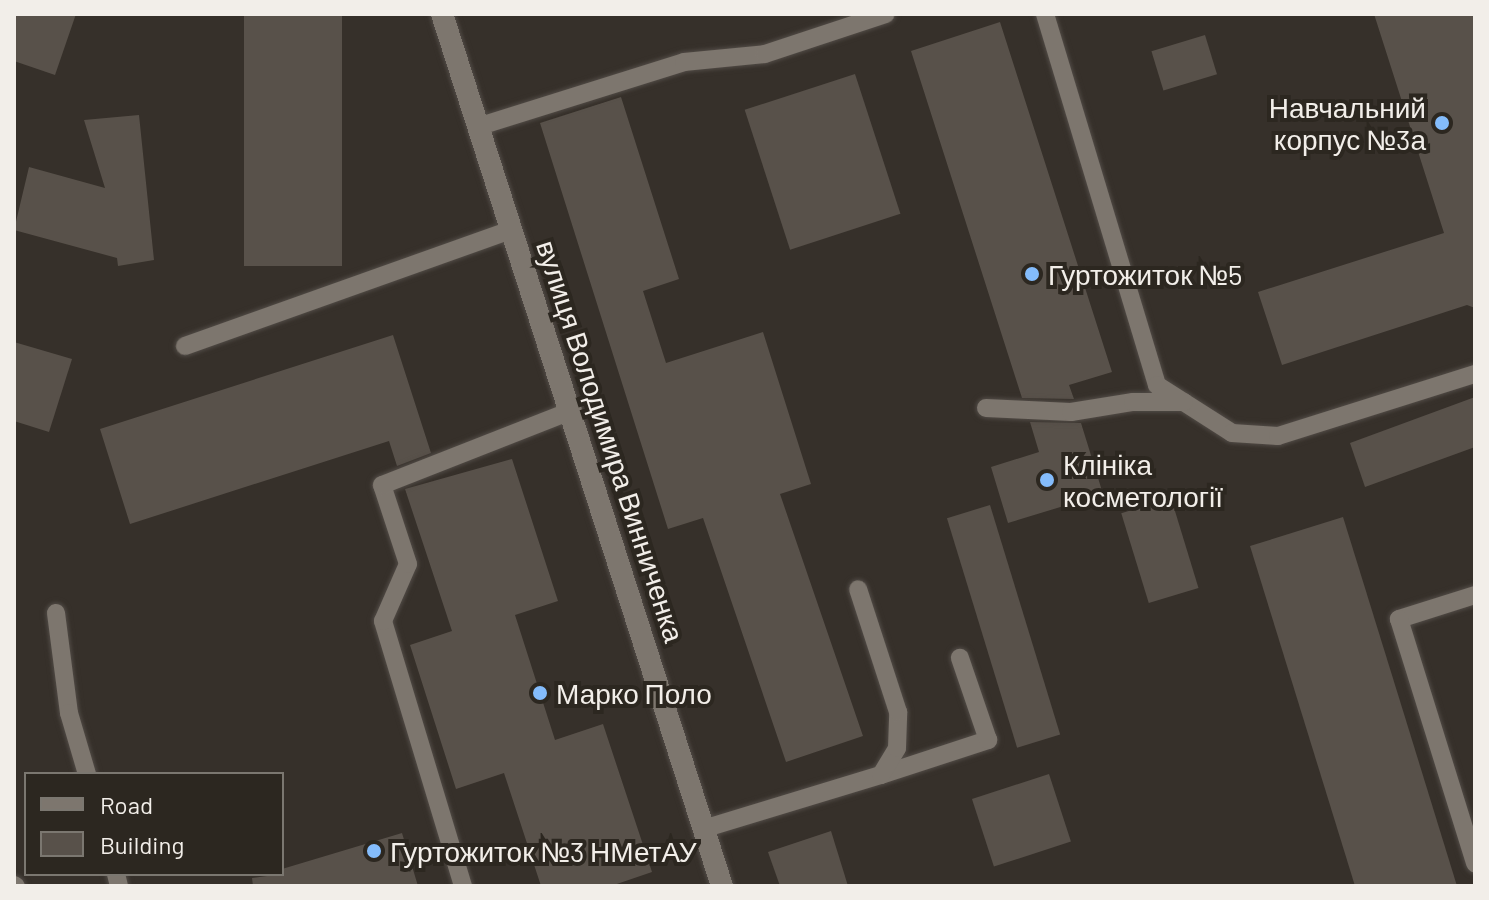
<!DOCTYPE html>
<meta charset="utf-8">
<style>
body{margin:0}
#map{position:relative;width:1489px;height:900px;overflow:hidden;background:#36302a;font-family:Barlow,sans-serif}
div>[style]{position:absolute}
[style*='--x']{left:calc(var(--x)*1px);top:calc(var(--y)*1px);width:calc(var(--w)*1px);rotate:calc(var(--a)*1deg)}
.building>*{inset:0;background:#58514a;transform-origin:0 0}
.roads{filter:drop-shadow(0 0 2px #514b46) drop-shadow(0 0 2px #514b46)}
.service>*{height:18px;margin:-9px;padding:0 9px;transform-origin:9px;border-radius:9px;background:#7d766e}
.minor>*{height:22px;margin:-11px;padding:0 11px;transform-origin:11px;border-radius:11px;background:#7d766e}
.dots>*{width:22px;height:22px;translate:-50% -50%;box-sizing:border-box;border:4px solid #2c2720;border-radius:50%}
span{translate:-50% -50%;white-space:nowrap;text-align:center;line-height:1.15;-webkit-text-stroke:8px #2c2720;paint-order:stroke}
.poi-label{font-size:28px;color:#f2eee9}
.right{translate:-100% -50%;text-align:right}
.left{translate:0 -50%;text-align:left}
.street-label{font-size:28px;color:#f2eee9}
.frame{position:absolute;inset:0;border:16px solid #f2eee9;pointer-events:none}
.legend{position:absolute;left:24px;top:772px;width:260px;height:104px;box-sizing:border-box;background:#2c2720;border:2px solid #7b7770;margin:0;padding:10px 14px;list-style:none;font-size:24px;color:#f2eee9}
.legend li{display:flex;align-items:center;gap:16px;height:40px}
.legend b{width:40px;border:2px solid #7b7770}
</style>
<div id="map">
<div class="building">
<div style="clip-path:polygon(14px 14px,76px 14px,55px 75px,14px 61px)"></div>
<div style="left:244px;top:14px;width:98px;height:252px"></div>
<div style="clip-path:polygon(1374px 14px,1475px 14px,1475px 308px,1467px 305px,1282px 365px,1258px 292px,1444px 233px)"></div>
<div style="clip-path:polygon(1000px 22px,1112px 372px,1069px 385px,1074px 399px,1022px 398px,911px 51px)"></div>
<div style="left:1205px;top:35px;width:41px;height:56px;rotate:73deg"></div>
<div style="left:855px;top:74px;width:147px;height:116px;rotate:72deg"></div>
<div style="clip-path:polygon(621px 97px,679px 279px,643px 291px,666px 363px,763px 332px,811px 484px,780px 494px,863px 736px,786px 762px,703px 518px,668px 529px,540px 123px)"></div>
<div style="clip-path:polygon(139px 115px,154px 260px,118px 266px,117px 258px,14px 230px,29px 167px,105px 188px,84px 120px)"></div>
<div style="clip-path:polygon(393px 335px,431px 453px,397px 466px,389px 441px,130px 524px,100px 429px)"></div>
<div style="clip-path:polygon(14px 342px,72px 359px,49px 432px,14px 421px)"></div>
<div style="clip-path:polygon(1475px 397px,1475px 447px,1365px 487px,1350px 443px)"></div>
<div style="clip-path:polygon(1030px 422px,1081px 423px,1103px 494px,1008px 523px,991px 467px,1039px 452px)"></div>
<div style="clip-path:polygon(512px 459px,558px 601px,515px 615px,555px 740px,603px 724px,652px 872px,611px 886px,541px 886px,504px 773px,456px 789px,410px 645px,452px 631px,405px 489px)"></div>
<div style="left:1171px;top:498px;width:94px;height:52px;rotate:73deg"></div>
<div style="left:990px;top:505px;width:240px;height:45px;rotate:73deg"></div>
<div style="clip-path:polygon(1343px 517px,1404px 714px,1457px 886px,1355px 886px,1250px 546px)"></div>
<div style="left:1049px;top:774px;width:71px;height:81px;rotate:72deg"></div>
<div style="clip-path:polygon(831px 831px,848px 886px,780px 886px,768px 852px)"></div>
<div style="clip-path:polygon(402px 833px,418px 886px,253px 886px,252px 878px,282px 874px,282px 869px)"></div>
</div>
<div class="roads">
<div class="service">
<div style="--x:1045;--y:14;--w:388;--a:73.2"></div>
<div style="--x:1157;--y:385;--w:89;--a:32.6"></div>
<div style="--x:1232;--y:433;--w:46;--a:3.7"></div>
<div style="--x:1278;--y:436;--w:207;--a:-17.5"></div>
<div style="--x:477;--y:127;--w:217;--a:-17.4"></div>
<div style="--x:684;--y:62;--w:81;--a:-5.6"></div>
<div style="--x:765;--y:54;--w:127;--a:-18.3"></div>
<div style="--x:185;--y:346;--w:345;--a:-19.6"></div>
<div style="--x:986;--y:408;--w:85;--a:2.7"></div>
<div style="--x:1071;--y:412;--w:63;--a:-9.2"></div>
<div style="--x:1133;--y:402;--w:51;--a:0"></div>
<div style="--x:1475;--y:595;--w:80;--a:162.5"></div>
<div style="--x:1399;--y:619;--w:256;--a:72.7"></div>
<div style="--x:56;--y:613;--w:101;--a:82.6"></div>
<div style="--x:69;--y:713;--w:64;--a:73.6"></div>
<div style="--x:881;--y:775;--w:113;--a:-18.1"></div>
<div style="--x:988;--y:740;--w:87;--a:-108.9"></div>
<div style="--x:703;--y:829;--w:186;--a:-16.9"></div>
<div style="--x:881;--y:775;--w:31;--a:-59"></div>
<div style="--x:897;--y:748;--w:36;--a:-88"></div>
<div style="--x:898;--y:712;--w:129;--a:-108"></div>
<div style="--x:116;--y:874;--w:12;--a:76"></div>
<div style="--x:14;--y:885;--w:2;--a:27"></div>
<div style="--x:463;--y:886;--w:277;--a:-106.8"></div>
<div style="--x:383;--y:621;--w:62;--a:-66.3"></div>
<div style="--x:408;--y:564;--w:83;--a:-108.2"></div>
<div style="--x:382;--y:485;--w:205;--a:-21.4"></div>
</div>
<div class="minor">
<div style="--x:442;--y:14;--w:916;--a:72.2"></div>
</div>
</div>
<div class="dots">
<div style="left:1442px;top:123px;background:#84bcfb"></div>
<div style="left:1032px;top:274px;background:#84bcfb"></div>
<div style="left:1047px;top:480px;background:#84bcfb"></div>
<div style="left:540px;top:693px;background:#84bcfb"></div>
<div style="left:374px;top:851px;background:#84bcfb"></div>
</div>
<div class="poi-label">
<span class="right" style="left:1426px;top:123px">Навчальний<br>корпус №3а</span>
<span class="left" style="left:1048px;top:274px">Гуртожиток №5</span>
<span class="left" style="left:1063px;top:480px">Клініка<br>косметології</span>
<span class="left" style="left:556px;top:693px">Марко Поло</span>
<span class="left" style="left:390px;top:851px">Гуртожиток №3 НМетАУ</span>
</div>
<div class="street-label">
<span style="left:611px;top:441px;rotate:72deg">вулиця Володимира Винниченка</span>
</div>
<div class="frame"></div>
<ul class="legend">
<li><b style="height:10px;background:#7d766e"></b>Road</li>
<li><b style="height:22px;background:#58514a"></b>Building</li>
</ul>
</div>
